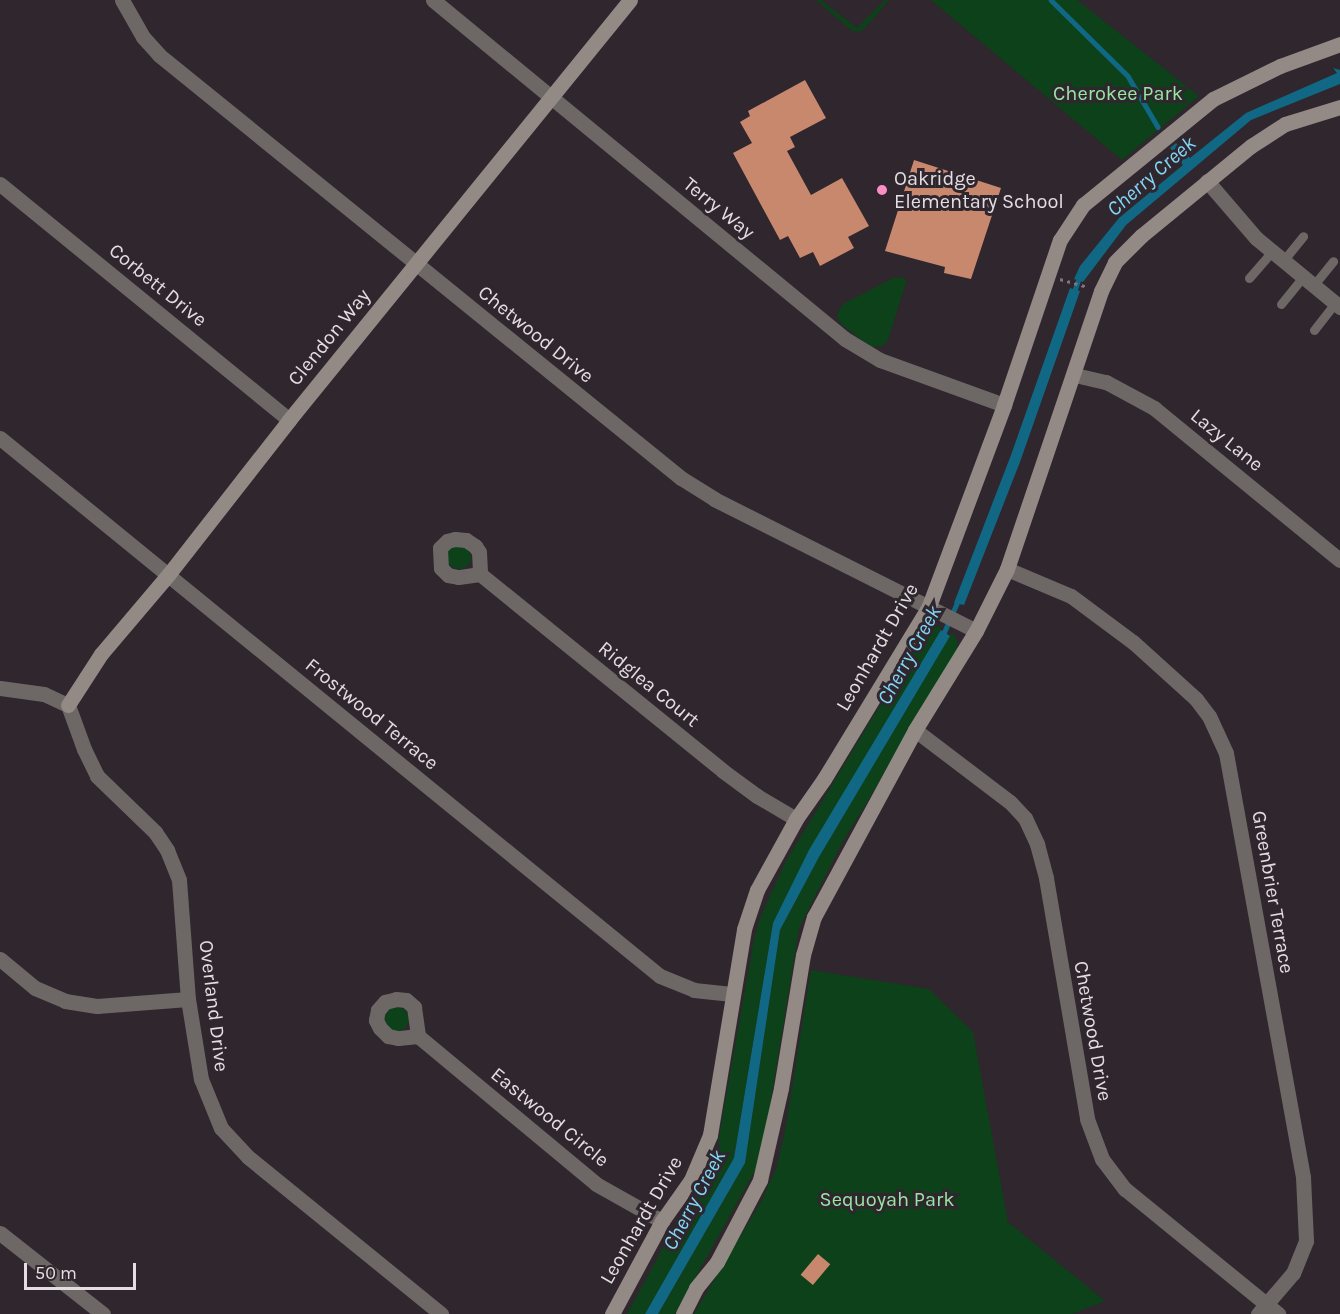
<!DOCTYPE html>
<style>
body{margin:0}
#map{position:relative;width:1340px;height:1314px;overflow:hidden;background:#2f262e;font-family:Karla,sans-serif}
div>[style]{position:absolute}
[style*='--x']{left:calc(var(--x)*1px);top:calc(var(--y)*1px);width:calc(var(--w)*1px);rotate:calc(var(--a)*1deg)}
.green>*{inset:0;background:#0c411a}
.round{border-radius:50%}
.water>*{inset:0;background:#116884}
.stream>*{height:4.5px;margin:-2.25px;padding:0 2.25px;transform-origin:2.25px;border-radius:2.25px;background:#116884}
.building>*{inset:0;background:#c8886e;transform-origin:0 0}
.path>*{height:3px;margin-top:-1.5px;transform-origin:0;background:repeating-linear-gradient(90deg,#7d767d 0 3px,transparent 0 7.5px)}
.lane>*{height:9px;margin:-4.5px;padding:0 4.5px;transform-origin:4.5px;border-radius:4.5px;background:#6d6765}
.street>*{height:15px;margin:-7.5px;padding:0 7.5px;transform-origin:7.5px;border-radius:7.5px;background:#6d6765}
.secondary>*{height:15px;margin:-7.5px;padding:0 7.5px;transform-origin:7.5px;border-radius:7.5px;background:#938a86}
.dots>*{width:16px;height:16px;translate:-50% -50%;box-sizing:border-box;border:3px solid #2f262e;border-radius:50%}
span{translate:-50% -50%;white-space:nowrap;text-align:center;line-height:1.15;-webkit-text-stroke:6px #2f262e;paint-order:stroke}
.park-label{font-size:20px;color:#98e5a4}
.poi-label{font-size:20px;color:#e3dee3}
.left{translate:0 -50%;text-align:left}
.street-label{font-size:20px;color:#e3dee3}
.water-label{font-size:21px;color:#82d6f7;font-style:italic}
.scale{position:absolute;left:24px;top:1263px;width:112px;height:27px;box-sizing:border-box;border:3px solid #e3dee3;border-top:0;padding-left:8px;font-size:18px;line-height:21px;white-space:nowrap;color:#e3dee3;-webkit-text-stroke:4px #2f262e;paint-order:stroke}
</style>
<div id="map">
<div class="green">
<div style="clip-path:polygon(816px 0,821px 0,857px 28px,885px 0,889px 0,864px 29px,858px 32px,851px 30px)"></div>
<div style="clip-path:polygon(931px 0,1077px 0,1199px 96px,1122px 160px)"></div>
<div style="clip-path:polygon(895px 277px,907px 279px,888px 340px,883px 346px,871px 347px,842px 325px,837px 318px,838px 312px,843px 304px)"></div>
<div class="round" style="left:447px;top:545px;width:24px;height:24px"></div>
<div style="clip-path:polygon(939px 626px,942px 628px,941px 630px,773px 923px,734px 1158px,645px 1314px,627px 1314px,717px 1148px,754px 939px,760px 918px,786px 861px,922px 636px,927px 629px)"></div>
<div style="clip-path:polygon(952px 632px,958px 642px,956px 655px,841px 845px,799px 928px,764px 1143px,756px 1169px,675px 1314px,658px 1314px,745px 1163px,780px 930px,819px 857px)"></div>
<div style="clip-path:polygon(811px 970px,929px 989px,973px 1032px,1008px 1222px,1105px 1301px,1072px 1314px,694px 1314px,762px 1200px,777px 1166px,785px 1131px)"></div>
<div class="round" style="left:385px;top:1007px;width:24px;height:24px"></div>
</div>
<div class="water">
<div style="clip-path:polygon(1333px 68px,1340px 70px,1340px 84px,1251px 120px,1126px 225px,1083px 282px,1074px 279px,1080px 266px,1119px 218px,1183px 165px,1170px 148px,1176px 143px,1190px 158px,1246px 113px,1337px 73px)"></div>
<div style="clip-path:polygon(1070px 288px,1080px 291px,1020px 462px,964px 605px,954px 603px,1011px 455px)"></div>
<div style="clip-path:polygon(941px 630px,950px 636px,819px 857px,780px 930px,745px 1163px,658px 1314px,645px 1314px,734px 1158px,773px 923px,809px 850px)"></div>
</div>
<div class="stream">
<div style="--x:1051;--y:0;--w:108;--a:44.6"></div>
<div style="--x:1128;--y:76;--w:59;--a:59.5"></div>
<div style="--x:1074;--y:292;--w:18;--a:-71"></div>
<div style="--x:942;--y:637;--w:43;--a:-66.4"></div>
</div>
<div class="building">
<div style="clip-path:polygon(805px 80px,826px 118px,790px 137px,795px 147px,787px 151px,811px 195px,842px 178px,869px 226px,848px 237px,854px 248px,820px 266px,813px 252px,800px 258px,788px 236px,780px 240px,733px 153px,752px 143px,740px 122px,750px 116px,748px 111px)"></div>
<div style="clip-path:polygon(914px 160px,1001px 188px,971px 279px,944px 273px,945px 267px,885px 251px)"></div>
<div style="left:818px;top:1254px;width:16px;height:27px;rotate:40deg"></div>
</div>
<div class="path">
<div style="--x:1060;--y:279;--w:29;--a:16"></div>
</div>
<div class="lane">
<div style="--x:1283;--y:261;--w:32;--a:-51"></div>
<div style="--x:1249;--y:278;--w:35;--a:-49"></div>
<div style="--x:1313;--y:286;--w:32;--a:-51"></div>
<div style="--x:1281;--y:304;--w:35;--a:-51"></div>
<div style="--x:1314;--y:330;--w:34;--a:-52"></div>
</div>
<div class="street">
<div style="--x:122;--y:0;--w:43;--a:60.4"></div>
<div style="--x:143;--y:37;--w:24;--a:48"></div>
<div style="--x:159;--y:55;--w:672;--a:39.02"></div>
<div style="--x:681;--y:478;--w:39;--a:32"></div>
<div style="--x:714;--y:499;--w:293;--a:26.7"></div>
<div style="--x:433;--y:0;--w:534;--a:39.45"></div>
<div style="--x:845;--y:339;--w:41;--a:31"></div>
<div style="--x:880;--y:360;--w:132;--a:19.9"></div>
<div style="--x:1207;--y:181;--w:75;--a:49.3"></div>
<div style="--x:1256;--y:238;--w:109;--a:39.4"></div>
<div style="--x:0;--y:184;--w:373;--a:39.2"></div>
<div style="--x:1075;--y:375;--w:32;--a:13"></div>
<div style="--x:1106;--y:382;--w:55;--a:28.4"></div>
<div style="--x:1154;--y:408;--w:240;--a:39.3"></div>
<div style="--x:0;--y:438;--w:851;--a:39.19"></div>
<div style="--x:660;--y:976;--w:37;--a:22"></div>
<div style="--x:694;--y:990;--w:38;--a:6"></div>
<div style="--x:1007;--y:569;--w:69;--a:22.9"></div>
<div style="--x:1071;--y:596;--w:77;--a:36.6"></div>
<div style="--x:1133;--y:642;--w:85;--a:42.1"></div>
<div style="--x:1196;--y:699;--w:21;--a:53"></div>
<div style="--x:1209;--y:716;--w:41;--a:65.3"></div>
<div style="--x:1226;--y:753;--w:431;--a:79.7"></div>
<div style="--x:1303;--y:1177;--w:64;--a:87.3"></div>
<div style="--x:1306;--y:1241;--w:35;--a:112"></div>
<div style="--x:1293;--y:1273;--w:54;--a:130.5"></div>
<div style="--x:480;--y:574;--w:22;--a:172"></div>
<div style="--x:458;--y:577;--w:10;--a:-169"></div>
<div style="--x:448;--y:575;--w:10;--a:-135"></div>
<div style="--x:441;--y:568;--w:20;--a:-93"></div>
<div style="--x:440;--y:548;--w:10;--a:-45"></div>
<div style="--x:447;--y:541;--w:8;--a:-14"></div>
<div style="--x:455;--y:539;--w:11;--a:5"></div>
<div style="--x:466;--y:540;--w:11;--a:34"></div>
<div style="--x:475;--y:546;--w:7;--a:56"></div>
<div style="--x:479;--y:552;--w:22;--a:87"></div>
<div style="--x:480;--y:574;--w:313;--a:39"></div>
<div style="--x:723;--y:771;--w:42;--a:36.3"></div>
<div style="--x:757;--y:796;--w:45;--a:30.5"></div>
<div style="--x:0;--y:688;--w:44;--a:7.8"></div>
<div style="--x:44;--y:694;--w:26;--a:25"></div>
<div style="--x:68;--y:705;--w:47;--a:70"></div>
<div style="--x:84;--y:749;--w:30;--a:64"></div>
<div style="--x:97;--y:776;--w:81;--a:44"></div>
<div style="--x:155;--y:832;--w:22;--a:56"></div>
<div style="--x:167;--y:850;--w:32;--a:68"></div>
<div style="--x:179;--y:880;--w:119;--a:85.7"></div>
<div style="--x:188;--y:999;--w:81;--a:80.8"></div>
<div style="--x:201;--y:1079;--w:53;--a:67.8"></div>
<div style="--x:221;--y:1128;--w:40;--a:47"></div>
<div style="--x:248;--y:1157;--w:249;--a:39.1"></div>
<div style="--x:915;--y:730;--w:119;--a:37.2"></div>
<div style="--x:1010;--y:802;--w:22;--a:47"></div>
<div style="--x:1025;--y:818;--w:29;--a:65"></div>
<div style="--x:1037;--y:844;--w:35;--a:75"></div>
<div style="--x:1046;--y:878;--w:244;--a:80.3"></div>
<div style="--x:1087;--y:1119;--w:43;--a:69.4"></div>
<div style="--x:1102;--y:1159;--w:38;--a:53"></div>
<div style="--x:1125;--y:1189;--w:198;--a:39.2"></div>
<div style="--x:0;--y:959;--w:45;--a:39.6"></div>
<div style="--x:35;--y:988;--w:33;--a:23"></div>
<div style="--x:65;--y:1001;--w:32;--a:9"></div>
<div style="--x:97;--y:1006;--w:91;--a:-4.4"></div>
<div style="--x:418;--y:1036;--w:20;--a:174"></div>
<div style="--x:398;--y:1038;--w:10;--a:-169"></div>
<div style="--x:388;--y:1036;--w:11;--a:-135"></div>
<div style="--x:380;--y:1028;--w:9;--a:-117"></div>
<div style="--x:376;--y:1020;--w:10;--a:-79"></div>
<div style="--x:378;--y:1010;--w:11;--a:-49"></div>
<div style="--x:385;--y:1002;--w:11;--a:-15"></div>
<div style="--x:396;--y:999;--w:10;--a:6"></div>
<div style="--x:406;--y:1000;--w:11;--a:41"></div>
<div style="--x:414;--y:1007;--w:29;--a:82"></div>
<div style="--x:418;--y:1036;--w:231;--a:39.7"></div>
<div style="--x:596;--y:1184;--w:76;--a:29.3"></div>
<div style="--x:0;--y:1233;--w:131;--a:38.2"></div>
</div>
<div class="secondary">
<div style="--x:68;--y:705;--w:61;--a:-57.1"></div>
<div style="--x:101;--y:654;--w:104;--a:-49.7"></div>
<div style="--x:168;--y:575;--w:197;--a:-52"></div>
<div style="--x:289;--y:420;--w:541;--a:-50.93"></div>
<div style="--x:612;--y:1314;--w:106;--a:-61.7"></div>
<div style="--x:662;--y:1221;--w:50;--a:-54.7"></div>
<div style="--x:691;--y:1180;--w:49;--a:-67.1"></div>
<div style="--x:710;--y:1135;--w:209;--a:-80.6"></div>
<div style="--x:744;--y:929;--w:41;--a:-71.6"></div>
<div style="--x:757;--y:890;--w:81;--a:-61.2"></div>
<div style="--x:796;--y:819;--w:49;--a:-55"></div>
<div style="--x:824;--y:779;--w:202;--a:-58.7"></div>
<div style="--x:929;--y:606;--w:215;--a:-69.5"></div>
<div style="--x:1004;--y:405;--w:174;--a:-71.3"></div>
<div style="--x:1060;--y:240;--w:42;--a:-56.7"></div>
<div style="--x:1083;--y:205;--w:168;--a:-39.2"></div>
<div style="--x:1213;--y:99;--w:75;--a:-26.2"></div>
<div style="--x:1280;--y:66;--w:64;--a:-20.1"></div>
<div style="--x:683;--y:1314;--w:29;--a:-63"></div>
<div style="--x:696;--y:1288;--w:33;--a:-51"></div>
<div style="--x:717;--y:1262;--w:93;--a:-62.3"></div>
<div style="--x:760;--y:1180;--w:94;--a:-77.1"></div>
<div style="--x:781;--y:1088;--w:135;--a:-80.6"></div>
<div style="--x:803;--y:955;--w:40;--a:-74"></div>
<div style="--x:814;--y:917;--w:213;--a:-61.6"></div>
<div style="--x:915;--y:730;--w:116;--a:-58.4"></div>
<div style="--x:976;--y:631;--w:69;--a:-63.4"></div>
<div style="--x:1007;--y:569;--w:293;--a:-71.3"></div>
<div style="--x:1101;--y:291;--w:32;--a:-64"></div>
<div style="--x:1115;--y:262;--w:37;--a:-45"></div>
<div style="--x:1141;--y:236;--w:142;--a:-39.3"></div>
<div style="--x:1251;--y:146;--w:40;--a:-32.9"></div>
<div style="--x:1285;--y:124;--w:58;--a:-17.2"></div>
</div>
<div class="dots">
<div style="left:882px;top:190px;background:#fb8fc5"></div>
</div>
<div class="park-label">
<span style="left:1118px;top:93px">Cherokee Park</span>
<span style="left:887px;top:1199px">Sequoyah Park</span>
</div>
<div class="poi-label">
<span class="left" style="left:894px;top:190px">Oakridge<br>Elementary School</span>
</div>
<div class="street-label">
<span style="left:719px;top:208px;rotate:39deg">Terry Way</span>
<span style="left:158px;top:285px;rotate:39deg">Corbett Drive</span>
<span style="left:536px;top:334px;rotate:39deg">Chetwood Drive</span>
<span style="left:329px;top:337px;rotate:-51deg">Clendon Way</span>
<span style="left:1227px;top:440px;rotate:39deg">Lazy Lane</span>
<span style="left:877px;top:647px;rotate:-60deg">Leonhardt Drive</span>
<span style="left:649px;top:684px;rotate:39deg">Ridglea Court</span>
<span style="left:372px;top:714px;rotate:39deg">Frostwood Terrace</span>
<span style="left:1273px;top:892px;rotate:80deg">Greenbrier Terrace</span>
<span style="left:214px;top:1006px;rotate:83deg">Overland Drive</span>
<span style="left:1093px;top:1031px;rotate:80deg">Chetwood Drive</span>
<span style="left:550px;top:1117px;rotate:39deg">Eastwood Circle</span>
<span style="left:641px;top:1220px;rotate:-60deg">Leonhardt Drive</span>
</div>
<div class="water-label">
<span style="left:1151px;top:176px;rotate:-41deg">Cherry Creek</span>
<span style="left:909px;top:655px;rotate:-61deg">Cherry Creek</span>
<span style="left:694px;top:1200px;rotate:-62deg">Cherry Creek</span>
</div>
<div class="scale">50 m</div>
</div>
